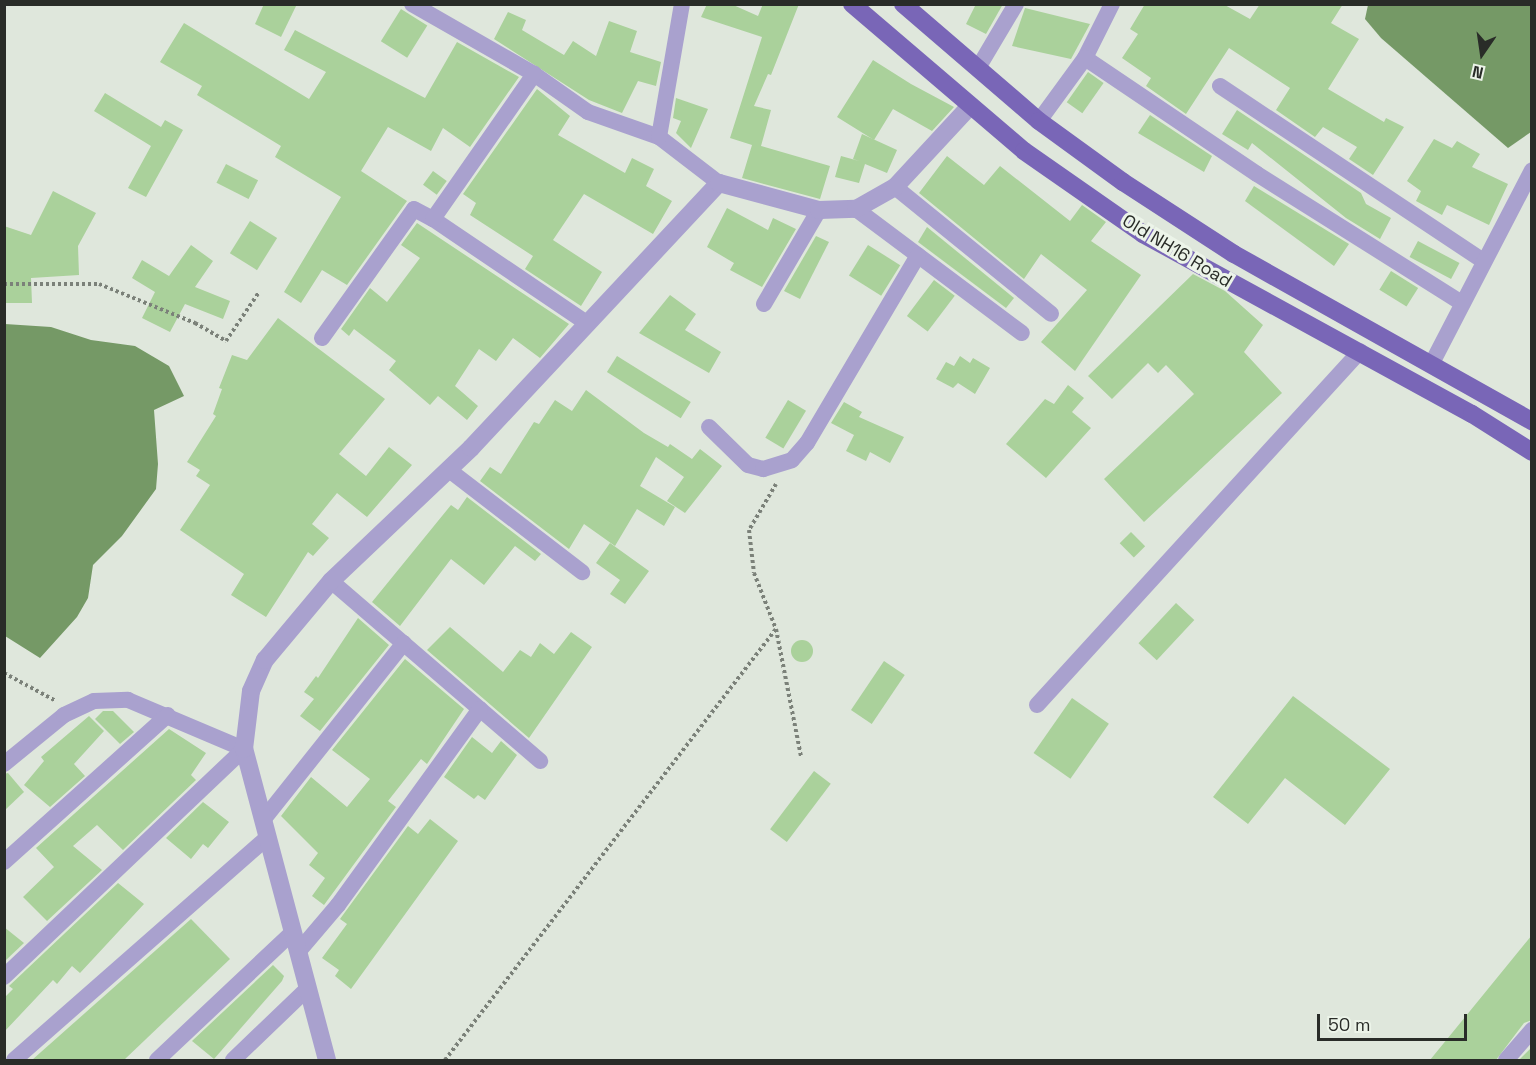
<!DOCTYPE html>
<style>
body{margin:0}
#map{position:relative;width:1536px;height:1065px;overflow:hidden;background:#dfe7dc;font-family:"Space Grotesk",sans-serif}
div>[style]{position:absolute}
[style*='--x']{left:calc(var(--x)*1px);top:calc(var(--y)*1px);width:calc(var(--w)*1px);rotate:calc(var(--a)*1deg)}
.water>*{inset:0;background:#759966}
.building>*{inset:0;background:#aad19b;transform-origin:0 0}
.round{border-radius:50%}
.path>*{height:4px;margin-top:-2px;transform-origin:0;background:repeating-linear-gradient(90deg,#7b8179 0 3px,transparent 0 6px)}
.minor>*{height:16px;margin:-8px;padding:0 8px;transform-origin:8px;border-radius:8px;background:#a9a1ce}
.tertiary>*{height:18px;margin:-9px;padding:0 9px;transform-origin:9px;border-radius:9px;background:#a9a1ce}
.primary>*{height:18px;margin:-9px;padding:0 9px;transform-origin:9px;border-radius:9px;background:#7966b7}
span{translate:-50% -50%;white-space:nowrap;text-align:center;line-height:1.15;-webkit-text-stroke:6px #ecf4e9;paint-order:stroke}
.street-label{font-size:18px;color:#292c28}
.frame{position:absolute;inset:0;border:6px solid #292c28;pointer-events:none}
.north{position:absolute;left:1452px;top:24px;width:60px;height:60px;-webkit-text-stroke:4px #ecf4e9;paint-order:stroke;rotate:193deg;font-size:16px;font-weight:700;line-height:24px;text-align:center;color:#292c28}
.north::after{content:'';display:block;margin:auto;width:21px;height:27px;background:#292c28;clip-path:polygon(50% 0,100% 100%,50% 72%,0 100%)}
.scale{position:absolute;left:1317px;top:1014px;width:150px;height:27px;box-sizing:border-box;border:3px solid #292c28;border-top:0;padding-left:8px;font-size:18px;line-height:21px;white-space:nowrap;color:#292c28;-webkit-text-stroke:4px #ecf4e9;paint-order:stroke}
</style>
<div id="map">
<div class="water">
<div style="clip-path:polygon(1368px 5px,1531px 5px,1531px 132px,1508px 148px,1381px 38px,1365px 19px)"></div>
<div style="clip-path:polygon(5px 324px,51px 327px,91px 340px,135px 346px,169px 366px,184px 396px,154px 410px,158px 464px,156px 489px,122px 536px,93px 565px,88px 598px,77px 617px,40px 658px,5px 636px)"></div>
</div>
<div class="building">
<div style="clip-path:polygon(264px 4px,297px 4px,281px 37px,255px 24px)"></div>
<div style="clip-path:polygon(707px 4px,731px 4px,758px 16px,763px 4px,799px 4px,771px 75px,768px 74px,754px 106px,771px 110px,761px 146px,830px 166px,820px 199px,742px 178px,752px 145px,730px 138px,762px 37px,701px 17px)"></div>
<div style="clip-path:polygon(976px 4px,1003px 4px,986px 34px,966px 24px)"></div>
<div style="clip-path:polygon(1145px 4px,1223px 4px,1250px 19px,1260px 4px,1343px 4px,1331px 23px,1359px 39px,1328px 89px,1384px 122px,1386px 118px,1404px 127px,1373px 175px,1349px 159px,1357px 147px,1323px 127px,1315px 137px,1276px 110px,1290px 88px,1229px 48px,1186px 114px,1146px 86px,1151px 78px,1122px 58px,1138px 34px,1130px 29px)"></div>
<div style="clip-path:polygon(1025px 8px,1090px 24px,1071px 59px,1012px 46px)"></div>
<div style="left:401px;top:9px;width:31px;height:38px;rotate:32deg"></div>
<div style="clip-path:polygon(508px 12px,526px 20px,522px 30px,564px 55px,573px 41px,596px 56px,609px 21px,637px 31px,630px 52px,661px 62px,656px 86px,638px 81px,622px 113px,589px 100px,494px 39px)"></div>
<div style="clip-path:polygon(184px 23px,309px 99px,326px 72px,284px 50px,295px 30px,425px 98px,457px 42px,519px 77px,470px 147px,443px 128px,431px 151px,388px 127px,361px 171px,407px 201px,347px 285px,322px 270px,301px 303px,284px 292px,341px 197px,275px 157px,281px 146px,197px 95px,202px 86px,160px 62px)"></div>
<div style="clip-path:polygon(873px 60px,911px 84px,954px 107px,932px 131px,893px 109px,874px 140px,837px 117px)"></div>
<div style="left:1088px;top:72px;width:19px;height:37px;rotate:35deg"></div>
<div style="clip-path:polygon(537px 89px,570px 116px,558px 135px,625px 173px,632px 158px,654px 169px,646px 186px,672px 201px,653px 234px,584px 194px,553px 240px,602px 272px,581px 306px,525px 269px,533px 256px,470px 215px,476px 203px,463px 194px)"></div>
<div style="clip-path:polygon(105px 93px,161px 127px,165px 120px,183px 130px,146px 197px,128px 188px,151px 146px,94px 111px)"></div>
<div style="clip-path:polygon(676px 98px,708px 109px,691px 148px,676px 133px,681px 121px,673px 118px)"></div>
<div style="clip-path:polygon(1237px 110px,1361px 193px,1366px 204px,1391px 218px,1380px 239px,1346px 218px,1252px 143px,1248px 150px,1222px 134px)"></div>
<div style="clip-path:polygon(1150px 115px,1212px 156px,1204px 172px,1138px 133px)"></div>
<div style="clip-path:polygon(862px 134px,897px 150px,887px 173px,865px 164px,859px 183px,835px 177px,841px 156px,859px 161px,853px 159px)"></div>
<div style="clip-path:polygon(1434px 139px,1452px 148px,1457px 141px,1480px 154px,1472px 167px,1508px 184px,1489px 225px,1447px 205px,1442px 215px,1416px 201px,1421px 191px,1407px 181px)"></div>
<div style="clip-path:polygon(947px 156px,984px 185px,1000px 166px,1070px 221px,1082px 205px,1106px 222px,1091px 241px,1141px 275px,1075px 371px,1041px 342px,1087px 290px,1041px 254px,1024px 279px,919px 193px)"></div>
<div style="left:226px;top:164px;width:36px;height:21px;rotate:27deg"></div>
<div style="left:433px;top:171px;width:17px;height:17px;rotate:36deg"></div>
<div style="clip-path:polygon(1254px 186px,1349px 244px,1334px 266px,1245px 201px)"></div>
<div style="clip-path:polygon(53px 191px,96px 213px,78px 246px,79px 275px,31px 278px,32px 303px,4px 303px,4px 226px,31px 235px)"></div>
<div style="clip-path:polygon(727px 208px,768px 230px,773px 218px,796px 229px,762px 287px,730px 270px,734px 263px,707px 247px)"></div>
<div style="left:250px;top:221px;width:32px;height:38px;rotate:32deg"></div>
<div style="clip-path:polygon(417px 223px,569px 324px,540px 358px,513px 338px,496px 361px,479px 349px,455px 386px,478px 406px,467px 420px,438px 396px,430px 405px,389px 370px,396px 361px,354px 329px,349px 336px,341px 329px,370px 288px,387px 302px,420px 258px,401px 245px)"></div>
<div style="clip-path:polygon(927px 227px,1014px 298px,1006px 308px,918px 242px)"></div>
<div style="clip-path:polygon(816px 236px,829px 242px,800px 299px,784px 291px)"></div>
<div style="left:1418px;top:241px;width:47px;height:18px;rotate:28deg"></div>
<div style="clip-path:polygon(191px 245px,213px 261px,195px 287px,230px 301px,223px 319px,185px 304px,170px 332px,142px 318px,155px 292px,132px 278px,142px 260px,169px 276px)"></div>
<div style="left:868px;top:245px;width:38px;height:36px;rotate:32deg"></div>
<div style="left:1391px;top:271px;width:32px;height:22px;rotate:32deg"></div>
<div style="clip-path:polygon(1193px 274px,1225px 291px,1263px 325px,1244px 352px,1282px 393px,1144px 522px,1104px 479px,1194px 394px,1166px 365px,1158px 373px,1148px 363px,1112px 399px,1088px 376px)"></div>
<div style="left:934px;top:280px;width:26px;height:45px;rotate:37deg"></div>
<div style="clip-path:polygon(670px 295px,696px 314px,685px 330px,721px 352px,709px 373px,639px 333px)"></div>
<div style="clip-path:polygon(278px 318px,385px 399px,339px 454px,366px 476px,389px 447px,412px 465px,367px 517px,337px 493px,312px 524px,329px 538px,313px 556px,308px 552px,266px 617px,231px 595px,244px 574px,180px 530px,210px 485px,196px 476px,200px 470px,187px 462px,216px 416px,213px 414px,222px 389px,219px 388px,232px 355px,247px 360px)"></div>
<div style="left:617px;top:356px;width:87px;height:19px;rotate:32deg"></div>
<div style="clip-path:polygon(960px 356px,970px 363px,973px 358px,990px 368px,975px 394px,958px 383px,953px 388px,936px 379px,946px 362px,954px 366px)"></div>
<div style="clip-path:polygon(1068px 385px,1084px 398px,1072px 412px,1091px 428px,1046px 478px,1006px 444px,1045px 399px,1054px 404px)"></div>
<div style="clip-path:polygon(586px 390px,644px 433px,668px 447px,670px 444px,692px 459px,700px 449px,722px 466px,685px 513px,667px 501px,684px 477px,656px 457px,640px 486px,675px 507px,664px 526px,637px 509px,615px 546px,584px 524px,569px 549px,480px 481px,490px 467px,501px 474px,534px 422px,539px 424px,555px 400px,572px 411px)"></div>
<div style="left:788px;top:400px;width:21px;height:44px;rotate:31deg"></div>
<div style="clip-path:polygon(844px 402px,862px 412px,859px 417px,904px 437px,890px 463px,870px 452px,866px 461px,846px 451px,854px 435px,831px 423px)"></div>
<div style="clip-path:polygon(467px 497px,541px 554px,535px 561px,515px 546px,484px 585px,451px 559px,400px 626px,372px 602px,451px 505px,458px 510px)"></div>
<div style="left:1131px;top:532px;width:20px;height:16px;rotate:45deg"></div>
<div style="clip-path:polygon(610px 543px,649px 571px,625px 604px,610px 594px,620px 580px,596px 563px)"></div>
<div style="left:1176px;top:603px;width:25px;height:55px;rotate:43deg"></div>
<div style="clip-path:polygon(358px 618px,389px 645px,320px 731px,300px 716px,314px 699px,304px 692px,316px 676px,318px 678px)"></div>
<div style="clip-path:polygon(450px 627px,503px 672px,520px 650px,531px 657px,540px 643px,554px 654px,571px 632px,592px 647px,529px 738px,427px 650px)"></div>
<div class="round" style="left:791px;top:640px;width:22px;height:22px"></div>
<div style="clip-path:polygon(405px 659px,464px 709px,427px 764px,421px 759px,388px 801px,396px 807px,324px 905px,312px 896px,325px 878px,309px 865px,318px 853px,281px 816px,311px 777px,347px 807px,370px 779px,332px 750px)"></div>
<div style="left:884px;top:661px;width:25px;height:59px;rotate:34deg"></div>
<div style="clip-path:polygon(1293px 696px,1390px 769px,1345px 825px,1285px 778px,1248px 824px,1213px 797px)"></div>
<div style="left:1072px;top:698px;width:45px;height:67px;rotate:35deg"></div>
<div style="clip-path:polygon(103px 711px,113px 711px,134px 732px,120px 744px,95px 719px)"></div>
<div style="clip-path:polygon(89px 716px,104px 731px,74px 764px,85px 776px,50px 807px,24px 785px,44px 761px,41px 757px)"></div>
<div style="clip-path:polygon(169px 729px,206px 753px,191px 775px,196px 780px,123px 850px,97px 825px,73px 846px,102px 870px,47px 921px,23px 897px,54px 867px,36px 848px)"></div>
<div style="clip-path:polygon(472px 737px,492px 753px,501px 741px,517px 755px,485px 800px,478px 795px,474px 799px,444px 777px)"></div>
<div style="left:814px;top:771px;width:21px;height:73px;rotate:37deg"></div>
<div style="clip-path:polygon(8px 773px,24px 792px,4px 811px,4px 774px)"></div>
<div style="clip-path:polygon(203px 802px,229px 822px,208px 848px,203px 844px,191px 859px,166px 838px)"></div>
<div style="clip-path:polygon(430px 819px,458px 841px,351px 989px,335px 976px,339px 970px,322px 958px,347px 924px,340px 919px,408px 826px,418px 834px)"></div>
<div style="clip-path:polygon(118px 883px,144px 904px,80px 973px,72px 966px,57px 984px,53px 980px,4px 1032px,4px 998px,13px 989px,9px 986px)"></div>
<div style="clip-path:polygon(191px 919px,230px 959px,124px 1060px,32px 1060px)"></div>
<div style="clip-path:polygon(4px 927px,24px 943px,5px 961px,4px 960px)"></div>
<div style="clip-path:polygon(1532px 935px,1532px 1020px,1524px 1023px,1496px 1060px,1430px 1060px)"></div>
<div style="clip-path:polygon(273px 965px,284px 976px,282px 981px,214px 1059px,192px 1041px)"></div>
<div style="clip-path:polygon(1532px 1047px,1532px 1060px,1519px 1060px)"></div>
</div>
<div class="path">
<div style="--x:4;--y:284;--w:95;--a:0"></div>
<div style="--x:99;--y:284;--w:104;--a:22.1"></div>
<div style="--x:195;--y:323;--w:36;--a:30"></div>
<div style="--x:226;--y:341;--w:59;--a:-56"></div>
<div style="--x:776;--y:484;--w:53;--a:120.4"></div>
<div style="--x:749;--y:530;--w:43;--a:83.4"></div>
<div style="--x:754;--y:573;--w:60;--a:68.6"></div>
<div style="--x:776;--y:629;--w:130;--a:78.9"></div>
<div style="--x:4;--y:673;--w:59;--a:28.3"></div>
<div style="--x:445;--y:1060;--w:543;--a:-52.48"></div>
</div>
<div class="minor">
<div style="--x:412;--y:4;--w:141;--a:29.8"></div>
<div style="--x:534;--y:74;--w:66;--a:35.1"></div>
<div style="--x:588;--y:112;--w:75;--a:19.4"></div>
<div style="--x:659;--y:137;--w:76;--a:37.5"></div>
<div style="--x:1112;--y:4;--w:60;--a:116.6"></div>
<div style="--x:1085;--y:58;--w:207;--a:34"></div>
<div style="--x:1257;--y:174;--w:242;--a:32.2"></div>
<div style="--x:978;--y:68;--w:74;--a:-59.3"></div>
<div style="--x:1220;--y:86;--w:316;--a:33.6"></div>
<div style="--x:1039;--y:121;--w:78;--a:-53.9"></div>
<div style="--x:659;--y:137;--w:135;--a:-80.2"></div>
<div style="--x:895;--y:187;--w:201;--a:39.1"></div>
<div style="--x:856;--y:209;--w:207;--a:36.8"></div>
<div style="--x:433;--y:219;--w:187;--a:34.1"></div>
<div style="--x:764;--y:304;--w:109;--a:-59.7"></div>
<div style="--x:322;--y:338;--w:158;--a:-54.5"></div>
<div style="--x:414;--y:209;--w:21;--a:28"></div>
<div style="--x:433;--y:219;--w:177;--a:-55.1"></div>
<div style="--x:1432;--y:363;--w:217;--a:-62.6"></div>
<div style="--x:709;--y:427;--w:54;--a:44.3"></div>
<div style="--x:748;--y:465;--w:16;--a:15"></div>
<div style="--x:763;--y:469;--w:30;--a:-17"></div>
<div style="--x:792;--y:460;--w:23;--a:-49"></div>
<div style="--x:807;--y:443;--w:218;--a:-59.4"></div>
<div style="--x:449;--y:470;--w:168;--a:37.5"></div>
<div style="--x:331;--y:581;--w:276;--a:40.7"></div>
<div style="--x:1037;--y:705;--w:479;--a:-47.6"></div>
<div style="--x:4;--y:764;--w:77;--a:-39.2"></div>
<div style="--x:64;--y:715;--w:33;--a:-25"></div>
<div style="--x:94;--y:701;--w:34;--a:-2"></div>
<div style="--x:128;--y:700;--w:126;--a:22.9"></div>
<div style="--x:244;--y:749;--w:331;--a:136.5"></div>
<div style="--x:263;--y:820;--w:226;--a:-51.5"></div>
<div style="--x:4;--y:862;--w:220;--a:-41.9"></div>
<div style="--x:298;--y:952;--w:62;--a:-49.6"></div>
<div style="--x:338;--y:905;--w:242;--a:-54.1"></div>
<div style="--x:14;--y:1060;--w:338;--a:-41.3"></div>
<div style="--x:157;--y:1060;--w:187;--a:-43.3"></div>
<div style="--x:233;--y:1060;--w:104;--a:-43.8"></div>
<div style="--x:1506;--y:1060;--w:40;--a:-49"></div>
</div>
<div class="tertiary">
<div style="--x:327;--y:1060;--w:322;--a:-104.9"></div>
<div style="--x:244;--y:749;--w:58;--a:-83.1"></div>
<div style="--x:251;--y:691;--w:34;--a:-66"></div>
<div style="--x:265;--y:660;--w:103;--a:-50.1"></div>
<div style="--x:331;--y:581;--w:193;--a:-43.5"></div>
<div style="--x:471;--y:448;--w:363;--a:-46.9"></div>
<div style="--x:719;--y:183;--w:104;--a:15.1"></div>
<div style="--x:819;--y:210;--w:37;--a:-2"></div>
<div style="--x:856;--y:209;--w:45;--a:-29.4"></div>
<div style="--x:895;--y:187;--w:110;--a:-47.2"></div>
</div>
<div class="primary">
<div style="--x:852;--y:4;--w:226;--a:40.5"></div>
<div style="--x:1024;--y:151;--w:145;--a:34.9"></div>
<div style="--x:1143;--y:234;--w:375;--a:28.7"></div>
<div style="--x:1472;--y:414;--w:71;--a:32.3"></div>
<div style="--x:903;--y:4;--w:179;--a:40.7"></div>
<div style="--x:1039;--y:121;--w:104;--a:36"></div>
<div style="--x:1123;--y:182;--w:132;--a:33"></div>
<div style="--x:1234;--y:254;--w:342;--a:29.3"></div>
</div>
<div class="street-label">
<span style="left:1177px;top:251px;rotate:31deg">Old NH16 Road</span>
</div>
<div class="frame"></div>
<div class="north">N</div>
<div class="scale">50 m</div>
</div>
